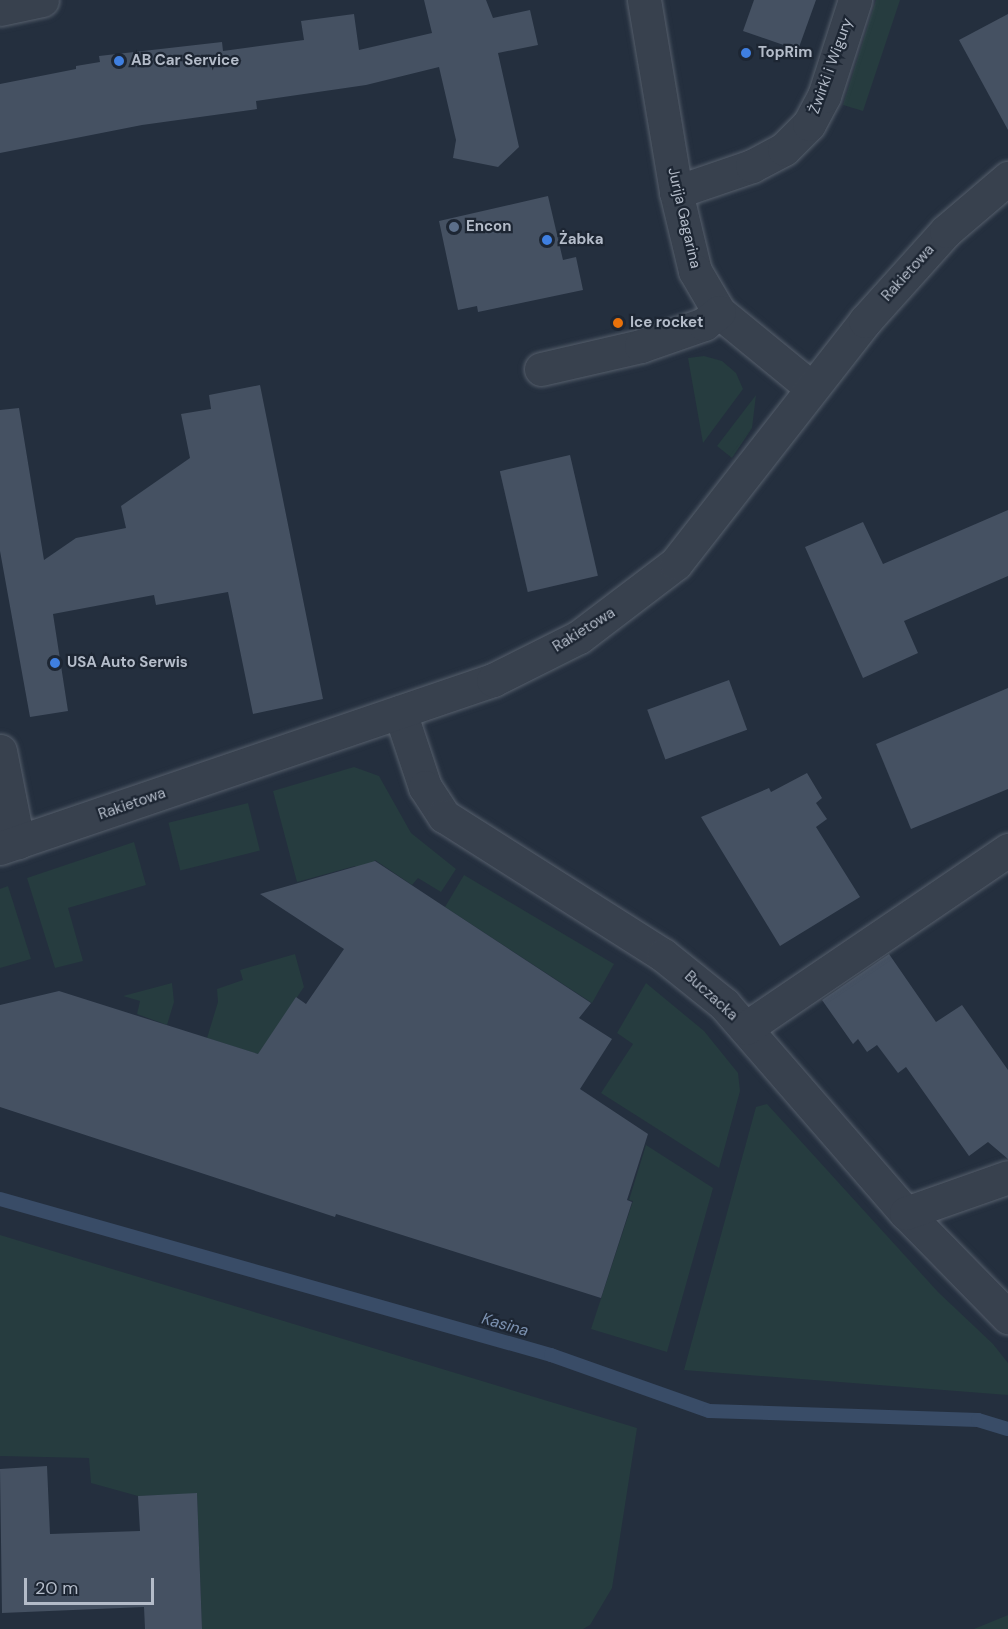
<!DOCTYPE html>
<meta charset="utf-8">
<style>
body{margin:0}
#map{position:relative;width:1008px;height:1629px;overflow:hidden;background:#242f3e;font-family:"DM Sans",sans-serif}
div>[style]{position:absolute}
[style*='--x']{left:calc(var(--x)*1px);top:calc(var(--y)*1px);width:calc(var(--w)*1px);rotate:calc(var(--a)*1deg)}
.green>*{inset:0;background:#263c3f;transform-origin:0 0}
.stream>*{height:14px;margin:-7px;padding:0 7px;transform-origin:7px;border-radius:7px;background:#394c67}
.building>*{inset:0;background:#455162;transform-origin:0 0}
.roads{filter:drop-shadow(0 0 2px #565f6c) drop-shadow(0 0 2px #565f6c)}
.minor>*{height:33px;margin:-16.5px;padding:0 16.5px;transform-origin:16.5px;border-radius:16.5px;background:#38414e}
.dots>*{width:16px;height:16px;translate:-50% -50%;box-sizing:border-box;border:3px solid #1d2633;border-radius:50%}
span{translate:-50% -50%;white-space:nowrap;text-align:center;line-height:1.15;-webkit-text-stroke:4.5px #1d2633;paint-order:stroke}
.poi-label{font-size:15px;color:#b4bcc9;font-weight:700}
.left{translate:0 -50%;text-align:left}
.street-label{font-size:15px;color:#b4bcc9}
.water-label{font-size:16px;color:#7c92b1;font-style:italic}
.scale{position:absolute;left:24px;top:1578px;width:130px;height:27px;box-sizing:border-box;border:3px solid #b4bcc9;border-top:0;padding-left:8px;font-size:18px;line-height:21px;white-space:nowrap;color:#b4bcc9;-webkit-text-stroke:4px #1d2633;paint-order:stroke}
</style>
<div id="map">
<div class="green">
<div style="clip-path:polygon(876px 0,900px 0,863px 111px,843px 105px)"></div>
<div style="clip-path:polygon(704px 356px,722px 361px,736px 373px,743px 389px,703px 443px,688px 358px)"></div>
<div style="clip-path:polygon(756px 395px,752px 428px,732px 458px,717px 446px)"></div>
<div style="clip-path:polygon(354px 767px,379px 776px,411px 833px,456px 869px,441px 892px,418px 878px,412px 885px,375px 860px,365px 877px,355px 866px,297px 882px,273px 791px)"></div>
<div style="left:248px;top:803px;width:49px;height:82px;rotate:76deg"></div>
<div style="clip-path:polygon(134px 842px,146px 885px,68px 908px,83px 961px,55px 968px,27px 878px)"></div>
<div style="clip-path:polygon(464px 875px,614px 964px,592px 1003px,445px 907px)"></div>
<div style="clip-path:polygon(8px 886px,31px 959px,0 968px,0 889px)"></div>
<div style="clip-path:polygon(295px 954px,304px 987px,266px 1043px,264px 1056px,207px 1038px,218px 1002px,217px 989px,243px 980px,240px 970px)"></div>
<div style="clip-path:polygon(172px 983px,174px 1002px,167px 1025px,137px 1014px,140px 1001px,123px 996px)"></div>
<div style="clip-path:polygon(646px 983px,704px 1031px,738px 1073px,740px 1091px,719px 1168px,601px 1093px,633px 1044px,617px 1033px)"></div>
<div style="clip-path:polygon(767px 1104px,938px 1292px,993px 1344px,1008px 1363px,1008px 1395px,684px 1370px,756px 1107px)"></div>
<div style="clip-path:polygon(646px 1145px,713px 1188px,667px 1352px,591px 1329px,633px 1201px,629px 1200px)"></div>
<div style="clip-path:polygon(0 1235px,637px 1428px,612px 1588px,590px 1625px,583px 1629px,202px 1629px,197px 1494px,138px 1496px,91px 1483px,89px 1458px,0 1456px)"></div>
<div style="clip-path:polygon(1008px 1615px,1008px 1629px,974px 1629px)"></div>
</div>
<div class="stream">
<div style="--x:0;--y:1199;--w:573;--a:15.81"></div>
<div style="--x:551;--y:1355;--w:168;--a:19.5"></div>
<div style="--x:709;--y:1411;--w:269;--a:1.9"></div>
<div style="--x:978;--y:1420;--w:31;--a:17"></div>
</div>
<div class="building">
<div style="clip-path:polygon(424px 0,486px 0,493px 18px,530px 10px,538px 45px,498px 53px,519px 147px,498px 167px,453px 158px,456px 140px,439px 67px,366px 85px,256px 101px,257px 109px,142px 125px,0 153px,0 84px,76px 69px,76px 66px,100px 62px,99px 56px,222px 42px,223px 51px,304px 40px,301px 21px,354px 14px,359px 50px,432px 33px)"></div>
<div style="clip-path:polygon(754px 0,816px 0,798px 50px,743px 31px)"></div>
<div style="clip-path:polygon(1008px 14px,1008px 130px,959px 40px)"></div>
<div style="clip-path:polygon(548px 196px,563px 260px,576px 257px,583px 290px,478px 312px,477px 306px,458px 310px,439px 221px)"></div>
<div style="clip-path:polygon(260px 385px,323px 699px,253px 714px,228px 592px,156px 605px,154px 595px,53px 614px,68px 711px,30px 717px,0 551px,0 410px,19px 408px,44px 560px,76px 538px,126px 528px,121px 506px,190px 458px,181px 414px,211px 409px,209px 395px)"></div>
<div style="left:570px;top:455px;width:124px;height:72px;rotate:77deg"></div>
<div style="clip-path:polygon(1008px 510px,1008px 576px,904px 621px,918px 653px,863px 678px,805px 547px,863px 522px,883px 564px)"></div>
<div style="left:729px;top:680px;width:53px;height:87px;rotate:70deg"></div>
<div style="clip-path:polygon(1008px 688px,1008px 789px,911px 829px,876px 744px)"></div>
<div style="clip-path:polygon(807px 773px,822px 798px,816px 803px,827px 819px,816px 827px,860px 897px,780px 946px,701px 817px,769px 788px,771px 792px)"></div>
<div style="clip-path:polygon(375px 861px,591px 1003px,579px 1018px,612px 1039px,580px 1089px,648px 1134px,627px 1200px,632px 1202px,601px 1298px,336px 1214px,335px 1217px,0 1107px,0 1005px,59px 991px,258px 1054px,296px 997px,306px 1004px,344px 949px,260px 894px)"></div>
<div style="clip-path:polygon(889px 954px,936px 1022px,962px 1005px,1008px 1070px,1008px 1159px,988px 1142px,969px 1156px,906px 1067px,898px 1073px,877px 1045px,867px 1052px,858px 1039px,853px 1044px,822px 1000px)"></div>
<div style="clip-path:polygon(47px 1466px,50px 1534px,140px 1531px,138px 1496px,197px 1493px,202px 1629px,145px 1629px,144px 1607px,2px 1613px,0 1469px)"></div>
</div>
<div class="roads">
<div class="minor">
<div style="--x:644;--y:0;--w:195;--a:80.5"></div>
<div style="--x:676;--y:192;--w:81;--a:76.5"></div>
<div style="--x:695;--y:271;--w:48;--a:59.7"></div>
<div style="--x:719;--y:312;--w:120;--a:39.3"></div>
<div style="--x:0;--y:9;--w:43;--a:-12.1"></div>
<div style="--x:676;--y:192;--w:80;--a:-18.9"></div>
<div style="--x:752;--y:166;--w:36;--a:-28"></div>
<div style="--x:784;--y:149;--w:35;--a:-45"></div>
<div style="--x:809;--y:124;--w:32;--a:-62"></div>
<div style="--x:824;--y:96;--w:101;--a:-72.1"></div>
<div style="--x:541;--y:369;--w:103;--a:-13"></div>
<div style="--x:641;--y:346;--w:67;--a:-19.2"></div>
<div style="--x:704;--y:324;--w:19;--a:-39"></div>
<div style="--x:400;--y:712;--w:79;--a:71.6"></div>
<div style="--x:425;--y:787;--w:35;--a:57"></div>
<div style="--x:444;--y:816;--w:259;--a:32.4"></div>
<div style="--x:663;--y:955;--w:78;--a:38.8"></div>
<div style="--x:724;--y:1004;--w:277;--a:49"></div>
<div style="--x:906;--y:1213;--w:146;--a:45.6"></div>
<div style="--x:0;--y:751;--w:93;--a:78.8"></div>
<div style="--x:0;--y:848;--w:521;--a:-18.82"></div>
<div style="--x:493;--y:680;--w:96;--a:-26.6"></div>
<div style="--x:579;--y:637;--w:122;--a:-37.3"></div>
<div style="--x:676;--y:563;--w:307;--a:-52"></div>
<div style="--x:865;--y:321;--w:121;--a:-48"></div>
<div style="--x:946;--y:231;--w:82;--a:-40.5"></div>
<div style="--x:746;--y:1028;--w:317;--a:-34.2"></div>
<div style="--x:906;--y:1213;--w:108;--a:-19.4"></div>
</div>
</div>
<div class="dots">
<div style="left:746px;top:53px;background:#3f7fe0"></div>
<div style="left:119px;top:61px;background:#3f7fe0"></div>
<div style="left:454px;top:227px;background:#5c6f8a"></div>
<div style="left:547px;top:240px;background:#3f7fe0"></div>
<div style="left:618px;top:323px;background:#e8710a"></div>
<div style="left:55px;top:663px;background:#3f7fe0"></div>
</div>
<div class="poi-label">
<span class="left" style="left:758px;top:53px">TopRim</span>
<span class="left" style="left:131px;top:61px">AB Car Service</span>
<span class="left" style="left:466px;top:227px">Encon</span>
<span class="left" style="left:559px;top:240px">Żabka</span>
<span class="left" style="left:630px;top:323px">Ice rocket</span>
<span class="left" style="left:67px;top:663px">USA Auto Serwis</span>
</div>
<div class="street-label">
<span style="left:831px;top:66px;rotate:-70deg">Żwirki i Wigury</span>
<span style="left:684px;top:218px;rotate:77deg">Jurija Gagarina</span>
<span style="left:908px;top:273px;rotate:-48deg">Rakietowa</span>
<span style="left:584px;top:630px;rotate:-32deg">Rakietowa</span>
<span style="left:132px;top:804px;rotate:-19deg">Rakietowa</span>
<span style="left:711px;top:996px;rotate:42deg">Buczacka</span>
</div>
<div class="water-label">
<span style="left:505px;top:1325px;rotate:16deg">Kasina</span>
</div>
<div class="scale">20 m</div>
</div>
